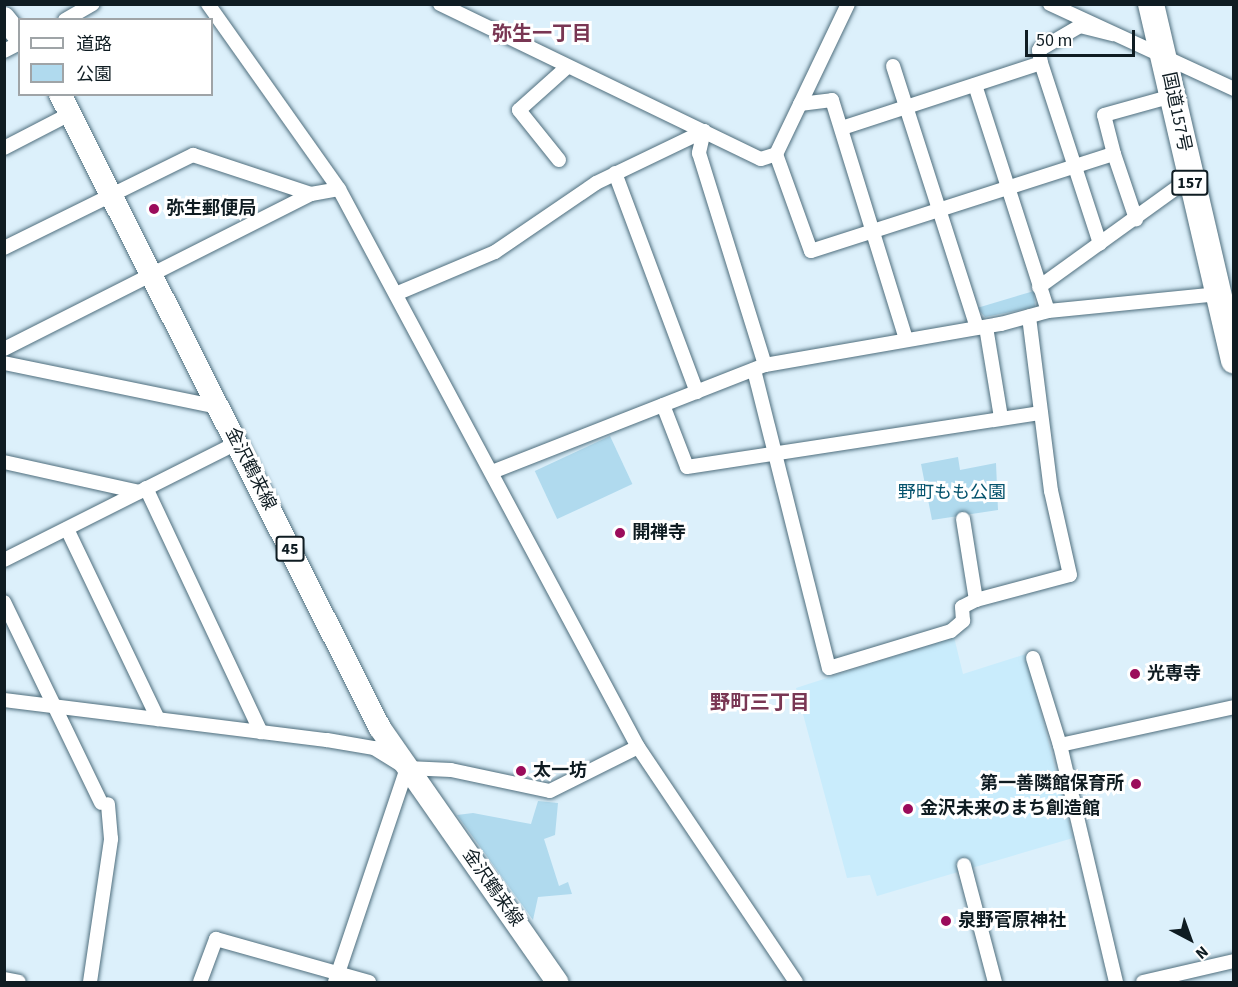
<!DOCTYPE html>
<meta charset="utf-8">
<style>
body{margin:0}
#map{position:relative;width:1238px;height:987px;overflow:hidden;background:#dcf0fb;font-family:"Source Sans 3","Noto Sans JP",sans-serif}
div>[style]{position:absolute}
[style*='--x']{left:calc(var(--x)*1px);top:calc(var(--y)*1px);width:calc(var(--w)*1px);rotate:calc(var(--a)*1deg)}
.built>*{inset:0;background:#c9ecfc}
.green>*{inset:0;background:#b0daee;transform-origin:0 0}
.roads{filter:drop-shadow(0 0 2px #4f6e7d) drop-shadow(0 0 2px #4f6e7d)}
.street>*{height:14px;margin:-7px;padding:0 7px;transform-origin:7px;border-radius:7px;background:#fff}
.primary>*{height:22px;margin:-11px;padding:0 11px;transform-origin:11px;border-radius:11px;background:#fff}
.highway>*{height:26px;margin:-13px;padding:0 13px;transform-origin:13px;border-radius:13px;background:#fff}
.dots>*{width:16px;height:16px;translate:-50% -50%;box-sizing:border-box;border:3px solid #fff;border-radius:50%}
span{translate:-50% -50%;white-space:nowrap;text-align:center;line-height:1.15;-webkit-text-stroke:6px #fff;paint-order:stroke}
.shield-label span{padding:2px 4px;background:#fff;border:2px solid;border-radius:4px;-webkit-text-stroke-width:0}
.shield-label{font-size:16px;color:#0f1c22;font-weight:700}
.street-label{font-size:18px;color:#0f1c22}
.poi-label{font-size:18px;color:#0f1c22;font-weight:700}
.left{translate:0 -50%;text-align:left}
.right{translate:-100% -50%;text-align:right}
.park-label{font-size:18px;color:#03526c}
.neighbourhood-label{font-size:20px;color:#793653;font-weight:700}
.frame{position:absolute;inset:0;border:6px solid #0f1c22;pointer-events:none}
.legend{position:absolute;left:18px;top:18px;width:195px;height:78px;box-sizing:border-box;background:#fff;border:2px solid #9fa4a7;margin:0;padding:8px 10px;list-style:none;font-size:18px;color:#0f1c22}
.legend li{display:flex;align-items:center;gap:12px;height:30px}
.legend b{width:30px;border:2px solid #9fa4a7}
.north{position:absolute;left:1160px;top:909px;width:60px;height:60px;-webkit-text-stroke:4px #fff;paint-order:stroke;rotate:139deg;font-size:16px;font-weight:700;line-height:24px;text-align:center;color:#0f1c22}
.north::after{content:'';display:block;margin:auto;width:21px;height:27px;background:#0f1c22;clip-path:polygon(50% 0,100% 100%,50% 72%,0 100%)}
.scale{position:absolute;left:1025px;top:30px;width:110px;height:27px;box-sizing:border-box;border:3px solid #0f1c22;border-top:0;padding-left:8px;font-size:18px;line-height:21px;white-space:nowrap;color:#0f1c22;-webkit-text-stroke:4px #fff;paint-order:stroke}
</style>
<div id="map">
<div class="built">
<div style="clip-path:polygon(954px 637px,963px 674px,1026px 654px,1073px 838px,877px 896px,870px 875px,847px 878px,796px 688px)"></div>
</div>
<div class="green">
<div style="clip-path:polygon(1034px 291px,1035px 307px,985px 317px,977px 308px)"></div>
<div style="left:610px;top:436px;width:53px;height:83px;rotate:65deg"></div>
<div style="clip-path:polygon(958px 457px,960px 470px,996px 463px,998px 510px,932px 520px,921px 464px)"></div>
<div style="clip-path:polygon(538px 801px,558px 803px,555px 835px,544px 839px,559px 886px,568px 882px,572px 894px,538px 897px,533px 920px,457px 815px,473px 813px,531px 824px)"></div>
</div>
<div class="roads">
<div class="street">
<div style="--x:208;--y:4;--w:227;--a:54.7"></div>
<div style="--x:339;--y:189;--w:633;--a:61.82"></div>
<div style="--x:638;--y:747;--w:283;--a:56.1"></div>
<div style="--x:440;--y:4;--w:356;--a:25.8"></div>
<div style="--x:761;--y:159;--w:16;--a:-18"></div>
<div style="--x:848;--y:4;--w:166;--a:115.6"></div>
<div style="--x:776;--y:154;--w:103;--a:70.2"></div>
<div style="--x:811;--y:251;--w:318;--a:-17.8"></div>
<div style="--x:1114;--y:154;--w:40;--a:-104.4"></div>
<div style="--x:1104;--y:115;--w:71;--a:-15.6"></div>
<div style="--x:1050;--y:4;--w:203;--a:24.8"></div>
<div style="--x:65;--y:20;--w:32;--a:-30"></div>
<div style="--x:4;--y:51;--w:18;--a:-27"></div>
<div style="--x:1041;--y:63;--w:190;--a:71.9"></div>
<div style="--x:893;--y:66;--w:275;--a:72.2"></div>
<div style="--x:975;--y:85;--w:237;--a:72.1"></div>
<div style="--x:800;--y:104;--w:32;--a:-7"></div>
<div style="--x:832;--y:100;--w:250;--a:72.8"></div>
<div style="--x:842;--y:128;--w:209;--a:-18.1"></div>
<div style="--x:1041;--y:63;--w:13;--a:-99"></div>
<div style="--x:1039;--y:50;--w:48;--a:-30.3"></div>
<div style="--x:1080;--y:26;--w:34;--a:14"></div>
<div style="--x:704;--y:131;--w:23;--a:103"></div>
<div style="--x:699;--y:153;--w:222;--a:72.7"></div>
<div style="--x:4;--y:148;--w:74;--a:-27.3"></div>
<div style="--x:1114;--y:154;--w:69;--a:71.3"></div>
<div style="--x:559;--y:160;--w:64;--a:-128.7"></div>
<div style="--x:519;--y:110;--w:63;--a:-41.8"></div>
<div style="--x:615;--y:173;--w:234;--a:69.5"></div>
<div style="--x:4;--y:248;--w:211;--a:-26.2"></div>
<div style="--x:193;--y:155;--w:124;--a:18.3"></div>
<div style="--x:1039;--y:287;--w:185;--a:-35.8"></div>
<div style="--x:398;--y:293;--w:105;--a:-22.9"></div>
<div style="--x:495;--y:252;--w:122;--a:-34.3"></div>
<div style="--x:596;--y:183;--w:120;--a:-25.7"></div>
<div style="--x:986;--y:327;--w:92;--a:80.6"></div>
<div style="--x:4;--y:349;--w:344;--a:-26.8"></div>
<div style="--x:311;--y:194;--w:28;--a:-10"></div>
<div style="--x:4;--y:363;--w:218;--a:11.6"></div>
<div style="--x:754;--y:370;--w:307;--a:75.9"></div>
<div style="--x:829;--y:668;--w:127;--a:-16.9"></div>
<div style="--x:951;--y:631;--w:16;--a:-40"></div>
<div style="--x:963;--y:621;--w:14;--a:-94"></div>
<div style="--x:962;--y:607;--w:16;--a:-27"></div>
<div style="--x:976;--y:600;--w:97;--a:-14.9"></div>
<div style="--x:1070;--y:575;--w:86;--a:-102.7"></div>
<div style="--x:1051;--y:491;--w:176;--a:-97.2"></div>
<div style="--x:663;--y:405;--w:66;--a:68.8"></div>
<div style="--x:687;--y:467;--w:358;--a:-8.7"></div>
<div style="--x:4;--y:462;--w:138;--a:12.5"></div>
<div style="--x:492;--y:472;--w:293;--a:-21.4"></div>
<div style="--x:765;--y:365;--w:240;--a:-9.9"></div>
<div style="--x:1001;--y:324;--w:49;--a:-15.5"></div>
<div style="--x:1048;--y:311;--w:172;--a:-5.7"></div>
<div style="--x:146;--y:488;--w:270;--a:64.8"></div>
<div style="--x:963;--y:519;--w:82;--a:80.9"></div>
<div style="--x:67;--y:529;--w:211;--a:64.4"></div>
<div style="--x:4;--y:560;--w:261;--a:-26.7"></div>
<div style="--x:4;--y:602;--w:223;--a:64.2"></div>
<div style="--x:1033;--y:658;--w:91;--a:72.8"></div>
<div style="--x:1060;--y:745;--w:244;--a:76.7"></div>
<div style="--x:4;--y:700;--w:325;--a:7.1"></div>
<div style="--x:327;--y:740;--w:48;--a:9.7"></div>
<div style="--x:374;--y:748;--w:31;--a:32"></div>
<div style="--x:1060;--y:745;--w:178;--a:-12.3"></div>
<div style="--x:964;--y:865;--w:121;--a:75.2"></div>
<div style="--x:4;--y:979;--w:15;--a:11"></div>
<div style="--x:90;--y:982;--w:145;--a:-81.6"></div>
<div style="--x:111;--y:839;--w:35;--a:-95"></div>
<div style="--x:200;--y:982;--w:46;--a:-69.6"></div>
<div style="--x:216;--y:939;--w:159;--a:15.7"></div>
<div style="--x:335;--y:982;--w:226;--a:-71.4"></div>
<div style="--x:407;--y:768;--w:44;--a:2.6"></div>
<div style="--x:451;--y:770;--w:101;--a:12"></div>
<div style="--x:550;--y:791;--w:98;--a:-26.6"></div>
<div style="--x:1143;--y:982;--w:93;--a:-13"></div>
</div>
<div class="primary">
<div style="--x:4;--y:18;--w:26;--a:51"></div>
<div style="--x:60;--y:94;--w:710;--a:63.22"></div>
<div style="--x:380;--y:728;--w:310;--a:55.1"></div>
</div>
<div class="highway">
<div style="--x:1151;--y:4;--w:366;--a:76.9"></div>
</div>
</div>
<div class="dots">
<div style="left:154px;top:209px;background:#9b0c5b"></div>
<div style="left:620px;top:533px;background:#9b0c5b"></div>
<div style="left:1135px;top:674px;background:#9b0c5b"></div>
<div style="left:521px;top:771px;background:#9b0c5b"></div>
<div style="left:1136px;top:784px;background:#9b0c5b"></div>
<div style="left:908px;top:809px;background:#9b0c5b"></div>
<div style="left:946px;top:921px;background:#9b0c5b"></div>
</div>
<div class="shield-label">
<span style="left:1190px;top:183px">157</span>
<span style="left:290px;top:549px">45</span>
</div>
<div class="street-label">
<span style="left:1176px;top:112px;rotate:78deg">国道157号</span>
<span style="left:250px;top:469px;rotate:63deg">金沢鶴来線</span>
<span style="left:492px;top:888px;rotate:55deg">金沢鶴来線</span>
</div>
<div class="poi-label">
<span class="left" style="left:166px;top:209px">弥生郵便局</span>
<span class="left" style="left:632px;top:533px">開禅寺</span>
<span class="left" style="left:1147px;top:674px">光専寺</span>
<span class="left" style="left:533px;top:771px">太一坊</span>
<span class="right" style="left:1124px;top:784px">第一善隣館保育所</span>
<span class="left" style="left:920px;top:809px">金沢未来のまち創造館</span>
<span class="left" style="left:958px;top:921px">泉野菅原神社</span>
</div>
<div class="park-label">
<span style="left:952px;top:493px">野町もも公園</span>
</div>
<div class="neighbourhood-label">
<span style="left:542px;top:34px">弥生一丁目</span>
<span style="left:760px;top:703px">野町三丁目</span>
</div>
<div class="frame"></div>
<ul class="legend">
<li><b style="height:8px;background:#fff"></b>道路</li>
<li><b style="height:16px;background:#b0daee"></b>公園</li>
</ul>
<div class="north">N</div>
<div class="scale">50 m</div>
</div>
